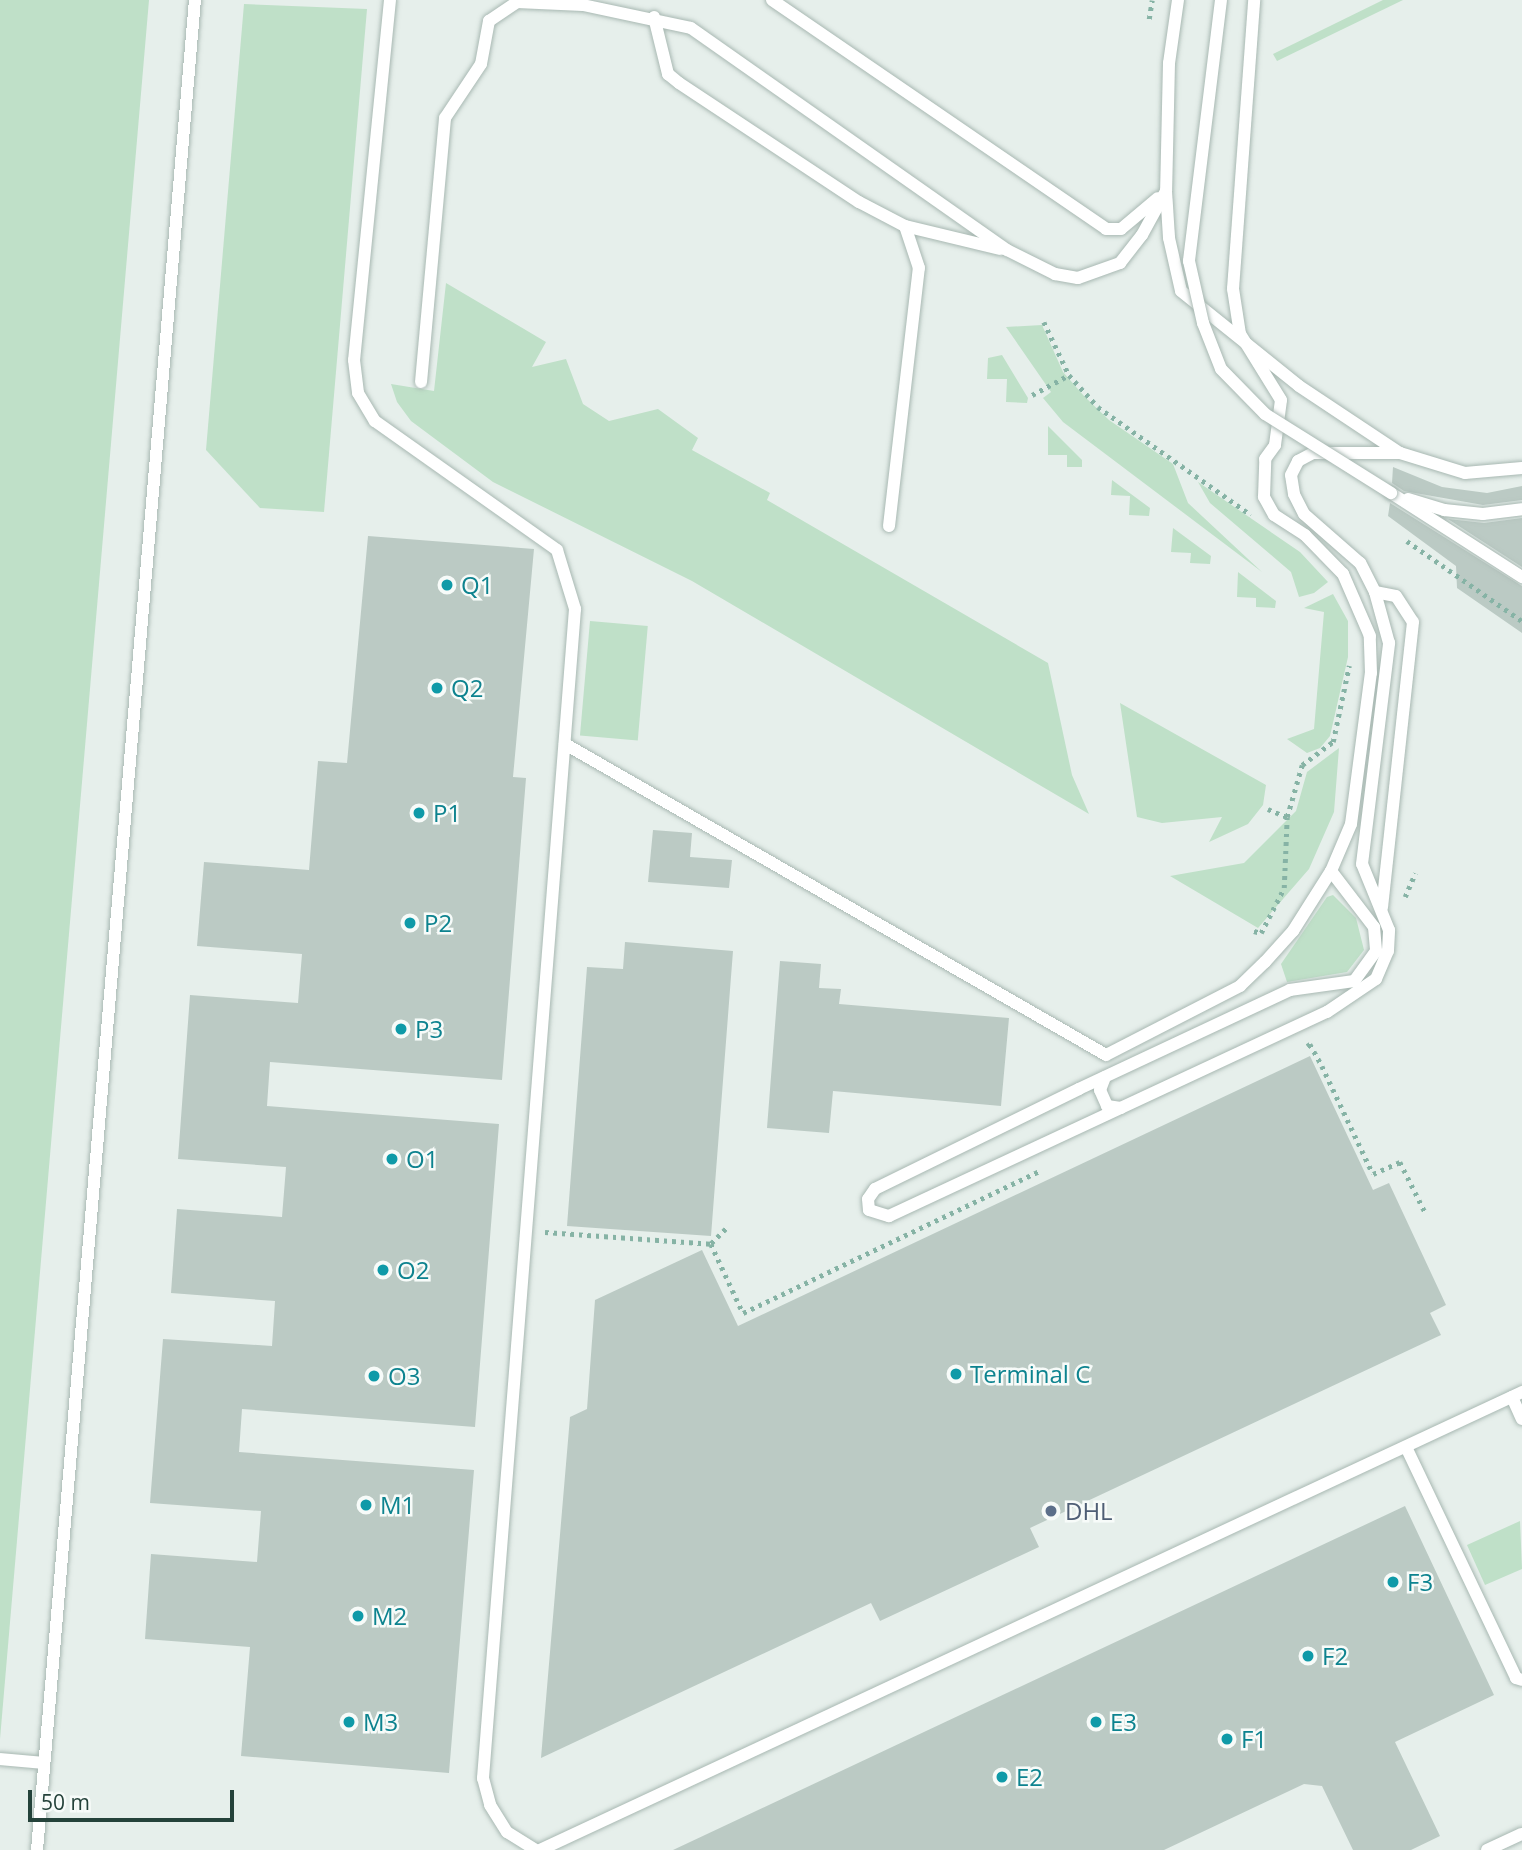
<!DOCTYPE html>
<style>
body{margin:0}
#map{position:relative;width:1522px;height:1850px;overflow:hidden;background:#e6efeb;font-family:"Open Sans",sans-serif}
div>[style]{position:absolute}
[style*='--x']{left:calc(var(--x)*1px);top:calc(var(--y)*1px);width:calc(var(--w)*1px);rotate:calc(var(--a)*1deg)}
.green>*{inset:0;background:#bfe0c8;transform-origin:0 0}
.building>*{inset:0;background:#bbcac4}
.path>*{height:4.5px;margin-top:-2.25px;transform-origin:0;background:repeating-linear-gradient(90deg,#86b3a5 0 3.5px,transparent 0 8.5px)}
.roads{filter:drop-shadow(0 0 2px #a8b8b2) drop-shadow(0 0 2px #a8b8b2)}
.lane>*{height:12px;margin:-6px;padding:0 6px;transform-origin:6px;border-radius:6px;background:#fff}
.bridges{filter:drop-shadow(0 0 2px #a8b8b2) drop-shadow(0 0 2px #a8b8b2)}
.lane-bridge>*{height:12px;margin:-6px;padding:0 6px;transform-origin:6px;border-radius:6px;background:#fff}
.dots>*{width:19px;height:19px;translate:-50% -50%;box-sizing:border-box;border:4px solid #f7fbf9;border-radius:50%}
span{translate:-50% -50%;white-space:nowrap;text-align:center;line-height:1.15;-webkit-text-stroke:5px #f7fbf9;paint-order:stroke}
.culture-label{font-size:24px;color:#0d838f}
.left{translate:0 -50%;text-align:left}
.service-label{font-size:24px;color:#4e5e75}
.scale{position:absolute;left:28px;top:1790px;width:206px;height:32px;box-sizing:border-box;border:4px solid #24423a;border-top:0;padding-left:9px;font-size:21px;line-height:24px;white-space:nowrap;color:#24423a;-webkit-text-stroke:5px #f7fbf9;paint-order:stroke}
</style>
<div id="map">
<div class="green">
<div style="clip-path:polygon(0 0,149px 0,0 1739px)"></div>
<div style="clip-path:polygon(1383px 0,1403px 0,1277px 61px,1273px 54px)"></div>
<div style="clip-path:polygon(244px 4px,367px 9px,324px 512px,260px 508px,206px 450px)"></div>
<div style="clip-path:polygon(446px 283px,546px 342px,532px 367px,566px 359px,583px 404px,609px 421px,658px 409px,698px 438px,692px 450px,770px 493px,767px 500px,1048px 663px,1072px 775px,1089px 814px,692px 581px,493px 482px,411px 421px,397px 402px,391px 384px,434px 391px)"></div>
<div style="clip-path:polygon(1042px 325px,1063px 372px,1084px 396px,1109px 420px,1173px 464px,1188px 503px,1262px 572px,1063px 422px,1043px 398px,1051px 392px,1006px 327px)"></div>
<div style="clip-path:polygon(1002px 355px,1028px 398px,1027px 403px,1006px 402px,1007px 379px,987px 379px,988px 358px)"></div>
<div style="clip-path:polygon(1048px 426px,1082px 460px,1082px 467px,1067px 467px,1067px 455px,1048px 455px)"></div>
<div style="clip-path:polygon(1112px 480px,1150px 508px,1149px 516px,1129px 515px,1130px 496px,1111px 495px)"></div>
<div style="clip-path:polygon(1198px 482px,1300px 552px,1328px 582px,1314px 593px,1299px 597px,1291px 572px,1210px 503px)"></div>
<div style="clip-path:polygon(1173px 528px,1211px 556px,1210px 564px,1190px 563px,1191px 553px,1171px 552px)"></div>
<div style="clip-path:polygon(1238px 572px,1276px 601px,1275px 608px,1256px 607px,1256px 598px,1237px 597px)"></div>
<div style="clip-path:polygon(1333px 594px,1348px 621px,1348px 657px,1330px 736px,1320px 748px,1307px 753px,1287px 739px,1314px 729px,1324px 612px,1304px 608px)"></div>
<div style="left:590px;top:621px;width:58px;height:115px;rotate:5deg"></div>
<div style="clip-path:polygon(1120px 703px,1266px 785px,1263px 805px,1248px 824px,1209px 842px,1222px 817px,1162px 823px,1137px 817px)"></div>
<div style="clip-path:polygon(1339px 748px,1334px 812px,1309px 869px,1258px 928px,1170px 876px,1244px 863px,1296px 811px,1307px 772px)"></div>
<div style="clip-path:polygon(1333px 895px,1356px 918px,1364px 950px,1347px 972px,1287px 982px,1281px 964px,1327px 897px)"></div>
<div style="clip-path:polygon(1520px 1521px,1522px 1569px,1485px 1585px,1467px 1545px)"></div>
</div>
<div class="building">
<div style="clip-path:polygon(1393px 467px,1442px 487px,1487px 493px,1522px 486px,1522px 500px,1483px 505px,1404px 491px,1392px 483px)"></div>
<div style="clip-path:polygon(1390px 503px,1522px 586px,1522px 633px,1457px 588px,1456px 566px,1388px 516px)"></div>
<div style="clip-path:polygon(1522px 518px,1522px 567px,1448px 519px,1484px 523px)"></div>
<div style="clip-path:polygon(368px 536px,534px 549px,513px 777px,526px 778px,502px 1080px,270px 1062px,267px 1106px,499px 1124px,475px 1427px,242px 1409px,239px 1452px,474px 1470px,449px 1773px,241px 1756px,250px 1647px,145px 1639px,151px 1554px,257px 1562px,261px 1511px,150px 1503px,163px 1339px,272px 1346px,275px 1301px,171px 1293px,177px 1209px,282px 1217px,286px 1167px,178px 1159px,190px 995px,298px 1003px,302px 954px,197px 946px,204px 862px,309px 870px,318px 761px,347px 763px)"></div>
<div style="clip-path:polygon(653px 830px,692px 833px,690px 857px,732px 860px,729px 888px,648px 882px)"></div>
<div style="clip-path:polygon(625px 942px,733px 951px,711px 1236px,567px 1226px,587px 967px,623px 969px)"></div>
<div style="clip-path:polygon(780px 961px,821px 964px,819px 988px,841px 989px,839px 1004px,1009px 1018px,1001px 1106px,833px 1091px,829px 1133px,767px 1128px)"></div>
<div style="clip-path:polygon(1310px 1056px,1373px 1190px,1389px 1183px,1446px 1305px,1430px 1313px,1441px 1335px,1030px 1528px,1039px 1547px,880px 1621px,871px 1603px,541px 1758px,570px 1417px,587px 1409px,595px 1300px,702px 1250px,738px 1326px)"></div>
<div style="clip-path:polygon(1405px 1506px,1494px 1695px,1395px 1742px,1440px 1836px,1411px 1850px,1353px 1850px,1322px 1786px,1304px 1784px,1164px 1850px,673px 1850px)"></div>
</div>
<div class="path">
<div style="--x:1149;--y:19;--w:19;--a:-81"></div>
<div style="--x:1044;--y:322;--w:59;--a:64.7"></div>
<div style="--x:1069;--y:375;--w:43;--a:47.8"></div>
<div style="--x:1098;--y:407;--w:187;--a:35.2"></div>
<div style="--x:1032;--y:395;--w:42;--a:-28.4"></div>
<div style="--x:1407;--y:541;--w:140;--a:34.8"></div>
<div style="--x:1268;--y:809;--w:21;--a:23"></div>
<div style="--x:1405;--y:897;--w:26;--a:-67"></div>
<div style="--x:1254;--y:931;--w:7;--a:16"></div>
<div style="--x:1261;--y:933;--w:51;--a:-62.9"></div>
<div style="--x:1284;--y:888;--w:71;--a:-87.6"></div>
<div style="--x:1287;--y:817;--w:54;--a:-73.9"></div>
<div style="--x:1302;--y:765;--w:39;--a:-37"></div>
<div style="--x:1333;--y:742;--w:78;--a:-78.1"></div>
<div style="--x:1307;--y:1046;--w:4;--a:-34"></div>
<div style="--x:1310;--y:1044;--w:25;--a:61"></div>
<div style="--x:1322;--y:1066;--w:119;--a:64.7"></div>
<div style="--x:1373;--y:1174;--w:30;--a:-24"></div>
<div style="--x:1400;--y:1162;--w:56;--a:63.4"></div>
<div style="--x:726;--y:1229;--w:21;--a:135"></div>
<div style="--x:711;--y:1244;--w:76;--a:65.1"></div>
<div style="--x:743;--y:1313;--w:331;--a:-25.6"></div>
<div style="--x:545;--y:1232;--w:166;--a:4.1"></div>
</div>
<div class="roads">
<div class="lane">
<div style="--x:390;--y:0;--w:362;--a:95.7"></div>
<div style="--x:354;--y:360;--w:33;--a:83"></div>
<div style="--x:358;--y:393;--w:33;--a:59"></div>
<div style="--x:375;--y:421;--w:223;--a:35.3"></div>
<div style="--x:557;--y:550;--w:62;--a:73"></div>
<div style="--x:575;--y:609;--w:1173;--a:94.5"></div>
<div style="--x:483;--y:1778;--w:28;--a:75"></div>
<div style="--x:490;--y:1805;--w:32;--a:58"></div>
<div style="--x:507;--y:1832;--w:34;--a:32"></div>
<div style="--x:772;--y:0;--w:405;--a:34.4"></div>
<div style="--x:1106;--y:229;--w:15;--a:0"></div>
<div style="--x:1121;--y:229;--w:48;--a:-40"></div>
<div style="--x:1178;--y:0;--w:64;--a:98.1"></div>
<div style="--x:1169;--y:63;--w:128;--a:91.3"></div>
<div style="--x:1166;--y:191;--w:47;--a:86.3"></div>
<div style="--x:1169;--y:238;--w:54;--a:77.2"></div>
<div style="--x:1181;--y:291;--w:151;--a:38.8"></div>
<div style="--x:1299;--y:386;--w:121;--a:33.6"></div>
<div style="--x:1400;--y:453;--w:68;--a:17.1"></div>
<div style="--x:1465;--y:473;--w:57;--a:-5"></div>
<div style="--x:654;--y:17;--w:59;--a:76.2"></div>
<div style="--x:668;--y:74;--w:14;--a:39"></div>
<div style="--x:679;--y:83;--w:216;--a:33.5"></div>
<div style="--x:859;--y:202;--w:52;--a:27.6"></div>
<div style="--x:905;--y:226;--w:98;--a:13.6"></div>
<div style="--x:421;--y:382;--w:265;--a:-84.8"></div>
<div style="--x:445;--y:118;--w:65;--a:-56.3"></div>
<div style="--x:481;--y:64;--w:44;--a:-79.5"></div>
<div style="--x:489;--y:21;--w:34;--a:-34"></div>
<div style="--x:517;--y:2;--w:66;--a:2.6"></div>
<div style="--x:583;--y:5;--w:110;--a:12"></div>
<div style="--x:691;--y:28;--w:386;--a:35.1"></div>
<div style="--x:1007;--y:250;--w:54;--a:26.6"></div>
<div style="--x:1055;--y:274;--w:23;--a:10"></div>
<div style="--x:1078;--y:278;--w:45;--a:-19.7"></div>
<div style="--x:1120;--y:263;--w:36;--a:-52"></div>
<div style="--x:1142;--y:235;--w:50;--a:-61.4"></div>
<div style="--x:1391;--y:493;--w:156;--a:32.7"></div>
<div style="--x:1408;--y:499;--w:38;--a:17"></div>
<div style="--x:1444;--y:510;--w:39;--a:6"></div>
<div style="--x:1483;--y:514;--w:39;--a:-7"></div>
<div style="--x:889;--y:526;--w:260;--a:-83.4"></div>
<div style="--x:919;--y:268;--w:44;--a:-108.4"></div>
<div style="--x:1375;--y:592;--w:21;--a:11"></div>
<div style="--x:1396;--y:596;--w:31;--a:57"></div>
<div style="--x:1413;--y:622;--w:287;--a:96.2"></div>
<div style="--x:565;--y:744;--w:624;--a:29.89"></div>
<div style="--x:1106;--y:1055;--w:151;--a:-27.2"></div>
<div style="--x:1240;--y:986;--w:35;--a:-44"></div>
<div style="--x:1265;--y:962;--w:42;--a:-47.9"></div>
<div style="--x:1293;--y:931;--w:71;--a:-57.7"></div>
<div style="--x:1331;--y:871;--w:51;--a:-66.9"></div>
<div style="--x:1351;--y:824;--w:152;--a:-82.5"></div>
<div style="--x:1371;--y:673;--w:37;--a:-92"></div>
<div style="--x:1370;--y:636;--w:68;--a:-113.5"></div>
<div style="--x:1343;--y:574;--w:54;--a:-134.3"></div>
<div style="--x:1305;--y:535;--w:37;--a:-147"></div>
<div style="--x:1274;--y:515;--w:21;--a:-119"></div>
<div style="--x:1264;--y:497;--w:38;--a:-88"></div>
<div style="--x:1265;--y:459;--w:17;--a:-54"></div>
<div style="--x:1275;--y:445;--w:45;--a:-82.4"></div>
<div style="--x:1281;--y:400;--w:78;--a:-121.8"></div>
<div style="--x:1240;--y:334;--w:46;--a:-98.8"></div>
<div style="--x:1233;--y:289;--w:290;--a:-85.8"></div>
<div style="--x:1331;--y:871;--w:71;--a:52.5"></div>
<div style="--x:1374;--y:927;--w:24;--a:85"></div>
<div style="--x:1376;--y:951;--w:37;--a:126"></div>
<div style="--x:1354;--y:981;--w:65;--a:172"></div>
<div style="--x:1290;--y:990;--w:233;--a:154.9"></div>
<div style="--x:1079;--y:1089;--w:227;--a:153.9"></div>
<div style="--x:875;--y:1189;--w:12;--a:125"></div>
<div style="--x:868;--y:1199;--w:11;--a:85"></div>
<div style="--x:869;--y:1210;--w:21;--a:17"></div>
<div style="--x:889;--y:1216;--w:483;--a:-25"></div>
<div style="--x:1327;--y:1012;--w:59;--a:-34"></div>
<div style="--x:1376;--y:979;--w:30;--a:-67"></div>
<div style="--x:1388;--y:951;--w:21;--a:-87"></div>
<div style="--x:1389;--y:930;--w:71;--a:-112.2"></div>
<div style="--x:1362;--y:864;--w:223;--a:-83"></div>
<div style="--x:1389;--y:643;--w:53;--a:-105.4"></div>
<div style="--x:1375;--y:592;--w:33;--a:-117"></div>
<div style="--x:1360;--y:563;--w:74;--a:-138.8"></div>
<div style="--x:1304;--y:514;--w:22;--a:-117"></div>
<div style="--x:1294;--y:494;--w:19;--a:-99"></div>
<div style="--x:1291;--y:475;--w:16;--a:-63"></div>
<div style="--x:1298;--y:461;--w:17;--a:-28"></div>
<div style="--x:1313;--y:453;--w:87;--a:0"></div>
<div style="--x:1105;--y:1077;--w:14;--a:111"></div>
<div style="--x:1100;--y:1090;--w:17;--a:66"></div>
<div style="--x:1107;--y:1106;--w:14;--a:8"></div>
<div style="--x:1512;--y:1397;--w:24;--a:66"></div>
<div style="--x:1406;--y:1447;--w:256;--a:64.5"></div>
<div style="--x:1516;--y:1678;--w:6;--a:18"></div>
<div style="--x:0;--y:1759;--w:44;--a:5.2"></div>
<div style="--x:37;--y:1850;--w:1857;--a:-85.12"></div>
<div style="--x:540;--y:1850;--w:1084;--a:-25"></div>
<div style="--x:1487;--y:1850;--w:38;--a:-25"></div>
</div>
</div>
<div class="bridges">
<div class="lane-bridge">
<div style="--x:1221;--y:0;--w:263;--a:97"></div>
<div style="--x:1189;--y:261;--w:64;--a:77.3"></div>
<div style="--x:1203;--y:323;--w:49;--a:68.6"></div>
<div style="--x:1221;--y:369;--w:63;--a:45.6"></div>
<div style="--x:1265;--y:414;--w:149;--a:32.1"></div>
</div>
</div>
<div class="dots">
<div style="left:447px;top:585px;background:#0f9aa8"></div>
<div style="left:437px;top:688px;background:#0f9aa8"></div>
<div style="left:419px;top:813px;background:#0f9aa8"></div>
<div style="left:410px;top:923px;background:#0f9aa8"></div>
<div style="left:401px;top:1029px;background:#0f9aa8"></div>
<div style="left:392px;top:1159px;background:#0f9aa8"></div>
<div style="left:383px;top:1270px;background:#0f9aa8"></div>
<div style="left:956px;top:1374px;background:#0f9aa8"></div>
<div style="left:374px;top:1376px;background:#0f9aa8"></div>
<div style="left:366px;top:1505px;background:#0f9aa8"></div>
<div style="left:1051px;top:1511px;background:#5c6f8a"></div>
<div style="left:1393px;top:1582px;background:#0f9aa8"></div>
<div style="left:358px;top:1616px;background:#0f9aa8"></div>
<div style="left:1308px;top:1656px;background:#0f9aa8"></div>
<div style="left:349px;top:1722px;background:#0f9aa8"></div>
<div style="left:1096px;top:1722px;background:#0f9aa8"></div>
<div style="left:1227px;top:1739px;background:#0f9aa8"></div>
<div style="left:1002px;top:1777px;background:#0f9aa8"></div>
</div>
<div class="culture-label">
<span class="left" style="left:461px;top:585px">Q1</span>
<span class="left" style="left:451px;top:688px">Q2</span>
<span class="left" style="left:433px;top:813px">P1</span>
<span class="left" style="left:424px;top:923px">P2</span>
<span class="left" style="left:415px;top:1029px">P3</span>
<span class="left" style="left:406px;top:1159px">O1</span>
<span class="left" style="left:397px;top:1270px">O2</span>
<span class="left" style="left:970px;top:1374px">Terminal C</span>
<span class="left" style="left:388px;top:1376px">O3</span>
<span class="left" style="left:380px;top:1505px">M1</span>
<span class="left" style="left:1407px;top:1582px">F3</span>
<span class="left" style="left:372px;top:1616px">M2</span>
<span class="left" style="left:1322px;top:1656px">F2</span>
<span class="left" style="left:363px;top:1722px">M3</span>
<span class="left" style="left:1110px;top:1722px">E3</span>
<span class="left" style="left:1241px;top:1739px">F1</span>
<span class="left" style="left:1016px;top:1777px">E2</span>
</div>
<div class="service-label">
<span class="left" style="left:1065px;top:1511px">DHL</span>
</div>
<div class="scale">50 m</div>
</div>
